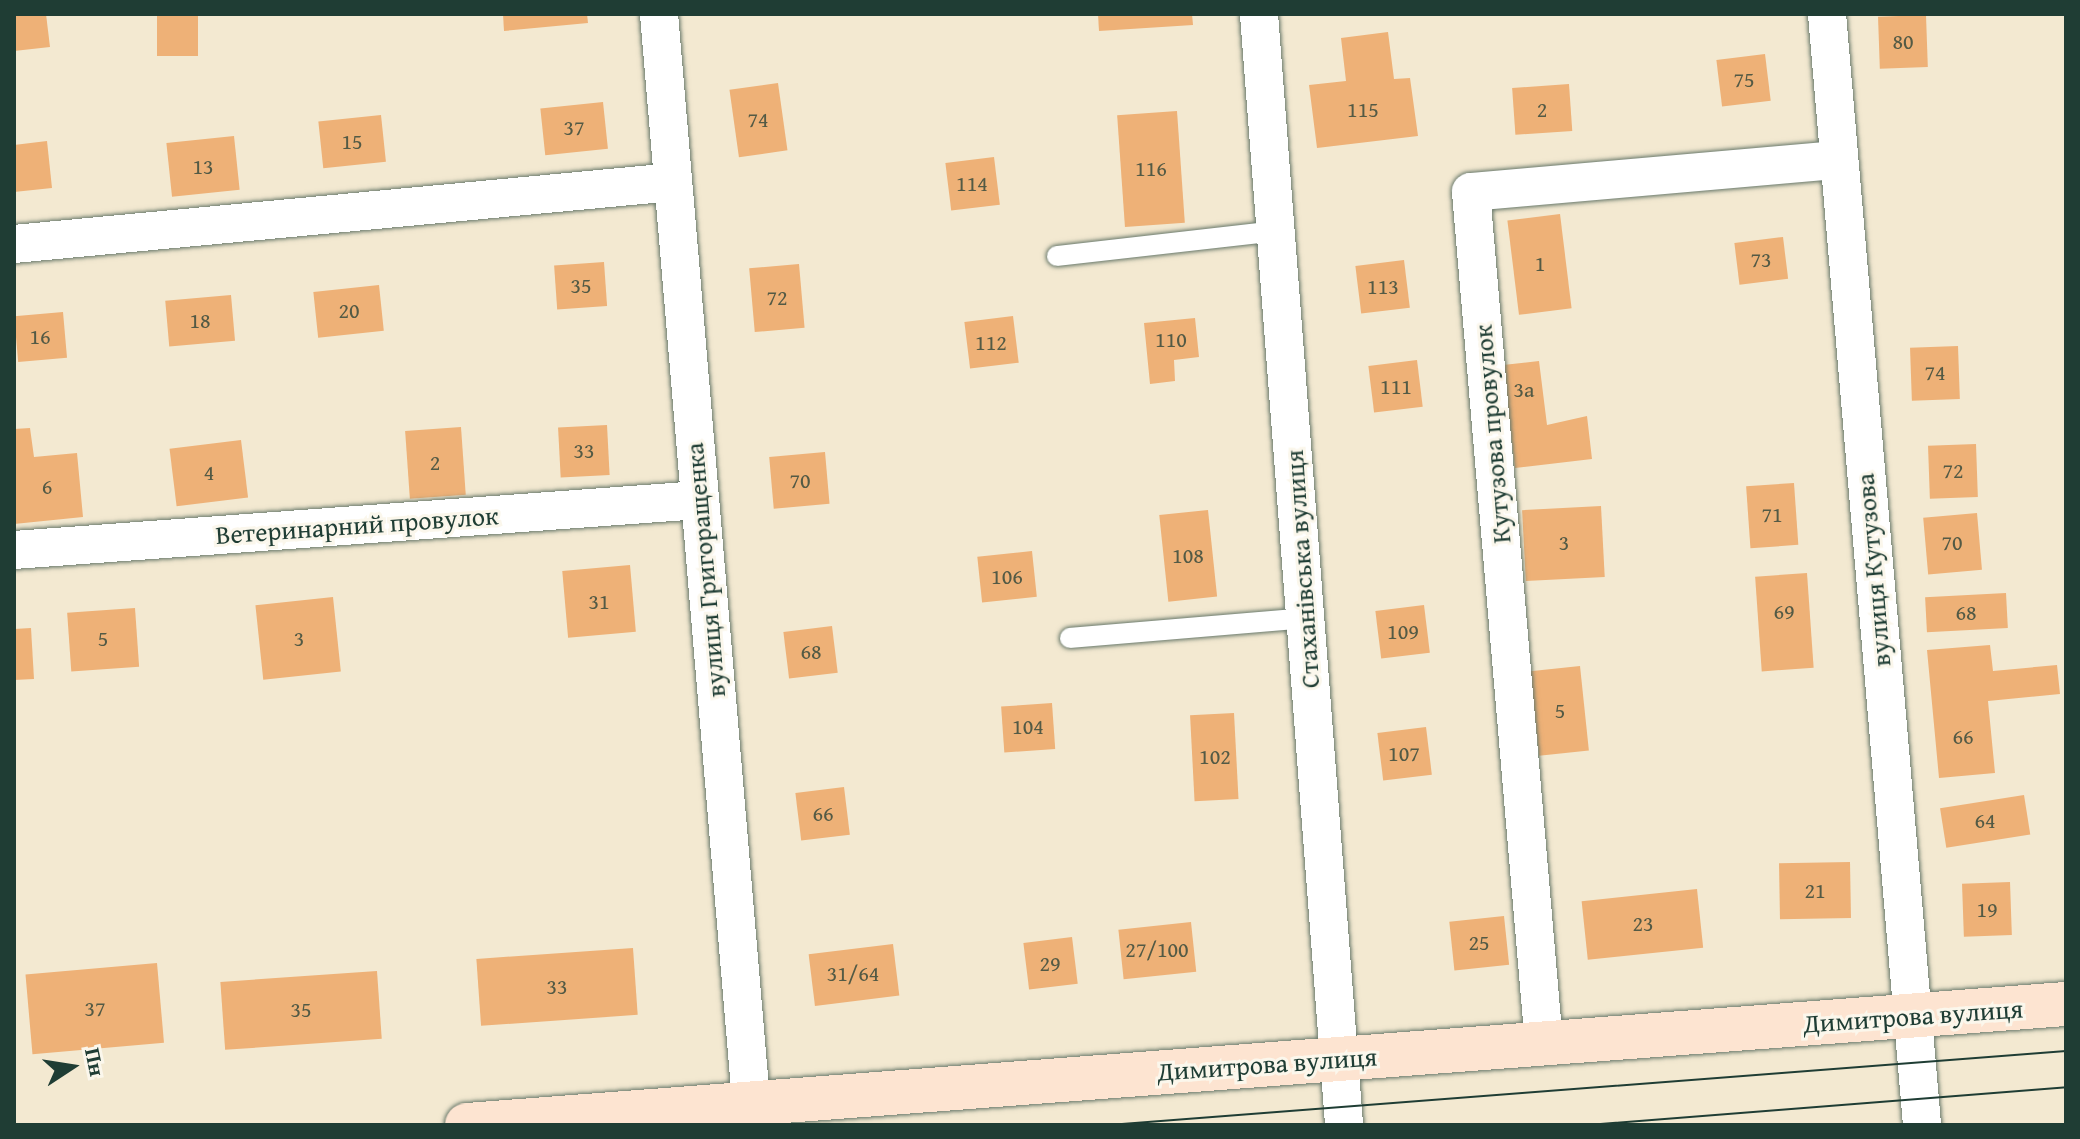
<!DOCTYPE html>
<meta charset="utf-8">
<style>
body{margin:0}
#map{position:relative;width:2080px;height:1139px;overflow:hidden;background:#f3e9d1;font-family:"Gentium Book Plus",serif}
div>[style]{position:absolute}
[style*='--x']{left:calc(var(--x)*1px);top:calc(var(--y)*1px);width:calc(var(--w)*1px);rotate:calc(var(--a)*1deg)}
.building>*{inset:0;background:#eeb177;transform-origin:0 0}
.roads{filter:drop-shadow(0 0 2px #69796b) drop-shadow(0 0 2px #69796b)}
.lane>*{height:20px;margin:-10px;padding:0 10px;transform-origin:10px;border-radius:10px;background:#fff}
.street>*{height:38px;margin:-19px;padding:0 19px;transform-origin:19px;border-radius:19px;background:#fff}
.secondary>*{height:44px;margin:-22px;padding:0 22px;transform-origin:22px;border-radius:22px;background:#fde4d1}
.tram>*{height:2px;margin:-1px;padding:0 1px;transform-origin:1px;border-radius:1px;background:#1f3d34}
span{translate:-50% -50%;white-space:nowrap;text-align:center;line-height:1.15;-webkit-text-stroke:6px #fbf7ec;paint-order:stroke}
.number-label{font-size:22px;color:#535a45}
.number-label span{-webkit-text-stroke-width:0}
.street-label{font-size:26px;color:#1f3d34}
.frame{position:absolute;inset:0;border:16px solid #1f3d34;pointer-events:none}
.north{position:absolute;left:32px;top:1027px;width:80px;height:80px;-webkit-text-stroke:6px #fbf7ec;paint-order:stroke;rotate:78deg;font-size:22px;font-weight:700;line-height:32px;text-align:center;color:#1f3d34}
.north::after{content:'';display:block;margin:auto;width:28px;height:36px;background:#1f3d34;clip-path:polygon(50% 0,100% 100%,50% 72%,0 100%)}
</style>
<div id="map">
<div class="building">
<div style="clip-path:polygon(14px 14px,46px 14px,50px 47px,14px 51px)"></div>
<div style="left:157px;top:14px;width:41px;height:42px"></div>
<div style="clip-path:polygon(503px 14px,587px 14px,588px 23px,504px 31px)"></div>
<div style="clip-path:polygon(1098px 14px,1192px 14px,1193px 25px,1099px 31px)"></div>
<div style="left:1926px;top:15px;width:52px;height:48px;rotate:88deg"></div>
<div style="clip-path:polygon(1388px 32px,1394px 79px,1410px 78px,1418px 136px,1317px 148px,1309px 85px,1346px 81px,1341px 38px)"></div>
<div style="left:1765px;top:54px;width:47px;height:49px;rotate:83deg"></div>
<div style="left:778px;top:83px;width:68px;height:49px;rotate:82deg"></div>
<div style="left:1569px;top:84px;width:47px;height:57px;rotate:86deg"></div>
<div style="left:603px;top:102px;width:47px;height:63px;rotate:84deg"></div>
<div style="left:1177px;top:111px;width:112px;height:60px;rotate:86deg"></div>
<div style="left:381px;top:115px;width:47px;height:63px;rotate:84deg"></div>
<div style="left:234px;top:136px;width:54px;height:68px;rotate:84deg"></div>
<div style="clip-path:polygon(47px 141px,52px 188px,14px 192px,14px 145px)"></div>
<div style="left:994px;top:157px;width:48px;height:49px;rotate:83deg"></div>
<div style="left:1560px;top:214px;width:95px;height:53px;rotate:83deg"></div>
<div style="left:1783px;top:237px;width:42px;height:49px;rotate:83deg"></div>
<div style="left:1404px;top:260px;width:48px;height:49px;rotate:83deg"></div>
<div style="left:604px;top:262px;width:44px;height:50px;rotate:86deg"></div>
<div style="left:799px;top:264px;width:64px;height:50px;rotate:85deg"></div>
<div style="left:379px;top:285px;width:46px;height:66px;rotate:84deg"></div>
<div style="left:231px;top:295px;width:46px;height:66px;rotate:85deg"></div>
<div style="left:63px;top:312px;width:46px;height:49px;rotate:85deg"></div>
<div style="left:1013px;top:316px;width:47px;height:49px;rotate:83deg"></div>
<div style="clip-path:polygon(1195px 318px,1199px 357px,1174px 360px,1175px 381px,1150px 384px,1144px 323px)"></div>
<div style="left:1958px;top:346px;width:53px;height:48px;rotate:88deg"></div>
<div style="left:1417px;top:360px;width:47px;height:49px;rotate:83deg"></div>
<div style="clip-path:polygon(1539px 361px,1547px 425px,1587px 416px,1592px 459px,1515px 468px,1503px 365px)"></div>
<div style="left:607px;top:425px;width:50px;height:49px;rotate:87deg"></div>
<div style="left:461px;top:427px;width:68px;height:56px;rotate:86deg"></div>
<div style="clip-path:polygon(30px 428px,34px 457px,77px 453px,83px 517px,14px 524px,14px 429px)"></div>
<div style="left:241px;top:440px;width:58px;height:72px;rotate:83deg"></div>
<div style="left:1976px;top:444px;width:53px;height:48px;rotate:88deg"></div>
<div style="left:825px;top:452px;width:52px;height:56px;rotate:85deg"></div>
<div style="left:1794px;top:483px;width:62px;height:48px;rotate:86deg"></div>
<div style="left:1601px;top:506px;width:71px;height:79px;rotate:87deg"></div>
<div style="left:1208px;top:510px;width:87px;height:49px;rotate:84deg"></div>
<div style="left:1977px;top:513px;width:57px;height:54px;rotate:85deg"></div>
<div style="left:1032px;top:551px;width:46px;height:55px;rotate:84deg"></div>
<div style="left:630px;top:565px;width:67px;height:68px;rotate:85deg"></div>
<div style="left:1807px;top:573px;width:95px;height:52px;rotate:86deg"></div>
<div style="left:2006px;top:593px;width:35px;height:81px;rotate:87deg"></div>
<div style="left:333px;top:597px;width:75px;height:78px;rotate:84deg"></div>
<div style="left:1424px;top:605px;width:48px;height:49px;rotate:83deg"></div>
<div style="left:135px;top:608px;width:59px;height:68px;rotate:86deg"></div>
<div style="left:832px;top:626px;width:47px;height:49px;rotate:83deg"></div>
<div style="clip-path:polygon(31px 628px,34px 679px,14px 680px,14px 629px)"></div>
<div style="clip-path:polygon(1990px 645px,1993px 671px,2057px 665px,2060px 694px,1988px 701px,1995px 773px,1939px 778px,1927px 650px)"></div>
<div style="left:1580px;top:666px;width:85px;height:50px;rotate:84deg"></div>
<div style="left:1052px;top:703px;width:46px;height:51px;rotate:86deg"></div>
<div style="left:1234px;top:713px;width:86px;height:44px;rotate:87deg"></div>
<div style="left:1426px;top:727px;width:48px;height:49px;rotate:83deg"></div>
<div style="left:844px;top:787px;width:48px;height:49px;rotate:83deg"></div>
<div style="left:2024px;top:795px;width:40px;height:85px;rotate:81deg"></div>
<div style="left:1850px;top:862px;width:56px;height:71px;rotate:89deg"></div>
<div style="left:2010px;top:882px;width:53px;height:48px;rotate:88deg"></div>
<div style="left:1697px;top:889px;width:59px;height:116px;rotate:84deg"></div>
<div style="left:1504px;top:916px;width:49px;height:55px;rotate:84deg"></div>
<div style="left:1191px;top:922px;width:50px;height:73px;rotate:84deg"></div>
<div style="left:1072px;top:937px;width:47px;height:49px;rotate:83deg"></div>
<div style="left:893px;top:944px;width:52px;height:85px;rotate:83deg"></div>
<div style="left:633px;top:948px;width:67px;height:157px;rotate:86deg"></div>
<div style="left:157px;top:963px;width:80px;height:132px;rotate:85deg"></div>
<div style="left:377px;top:971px;width:68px;height:157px;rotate:86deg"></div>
</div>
<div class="roads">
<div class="lane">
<div style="--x:1057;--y:256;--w:220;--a:-6.5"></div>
<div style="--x:1070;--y:638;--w:237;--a:-4.8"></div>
</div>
<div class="street">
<div style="--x:659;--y:14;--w:1115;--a:85.16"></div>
<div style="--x:1259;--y:14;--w:1114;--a:85.62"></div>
<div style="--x:1827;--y:14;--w:1115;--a:85.11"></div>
<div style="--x:14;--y:244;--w:662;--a:-5.37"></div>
<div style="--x:14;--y:550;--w:688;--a:-4.17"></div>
<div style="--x:1544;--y:1044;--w:855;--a:-94.9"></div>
<div style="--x:1471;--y:192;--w:369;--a:-5"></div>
</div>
<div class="secondary">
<div style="--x:467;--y:1125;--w:1604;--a:-4.33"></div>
</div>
</div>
<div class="tram">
<div style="--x:1109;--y:1125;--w:960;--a:-4.42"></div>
<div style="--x:1588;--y:1125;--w:480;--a:-4.5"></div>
</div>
<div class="number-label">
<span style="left:1903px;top:42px">80</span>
<span style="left:1744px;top:80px">75</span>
<span style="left:1363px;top:110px">115</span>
<span style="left:1542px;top:110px">2</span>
<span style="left:758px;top:120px">74</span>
<span style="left:574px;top:128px">37</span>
<span style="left:352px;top:142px">15</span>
<span style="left:203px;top:167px">13</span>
<span style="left:1151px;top:169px">116</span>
<span style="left:972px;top:184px">114</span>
<span style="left:1761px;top:260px">73</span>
<span style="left:1540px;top:264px">1</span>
<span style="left:581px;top:286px">35</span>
<span style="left:1383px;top:287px">113</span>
<span style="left:777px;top:298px">72</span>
<span style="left:349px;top:311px">20</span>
<span style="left:200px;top:321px">18</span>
<span style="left:40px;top:337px">16</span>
<span style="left:1171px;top:340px">110</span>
<span style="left:991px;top:343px">112</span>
<span style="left:1935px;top:373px">74</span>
<span style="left:1396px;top:387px">111</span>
<span style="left:1524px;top:390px">3а</span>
<span style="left:584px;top:451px">33</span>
<span style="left:435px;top:463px">2</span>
<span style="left:1953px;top:471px">72</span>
<span style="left:209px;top:473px">4</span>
<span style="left:800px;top:481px">70</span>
<span style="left:47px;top:487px">6</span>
<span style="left:1772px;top:515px">71</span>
<span style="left:1564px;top:543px">3</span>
<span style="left:1952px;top:543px">70</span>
<span style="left:1188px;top:556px">108</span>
<span style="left:1007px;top:577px">106</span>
<span style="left:599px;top:602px">31</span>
<span style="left:1784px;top:612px">69</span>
<span style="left:1966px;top:613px">68</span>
<span style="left:1403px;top:632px">109</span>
<span style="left:103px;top:639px">5</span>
<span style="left:299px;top:639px">3</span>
<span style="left:811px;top:652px">68</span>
<span style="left:1560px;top:711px">5</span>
<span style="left:1028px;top:727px">104</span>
<span style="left:1963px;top:737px">66</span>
<span style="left:1404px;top:754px">107</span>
<span style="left:1215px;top:757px">102</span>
<span style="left:823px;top:814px">66</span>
<span style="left:1985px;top:821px">64</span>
<span style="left:1815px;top:891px">21</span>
<span style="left:1987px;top:910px">19</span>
<span style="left:1643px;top:924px">23</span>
<span style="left:1479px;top:943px">25</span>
<span style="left:1157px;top:950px">27/100</span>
<span style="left:1050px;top:964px">29</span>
<span style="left:853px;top:974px">31/64</span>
<span style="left:557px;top:987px">33</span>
<span style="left:95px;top:1009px">37</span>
<span style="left:301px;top:1010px">35</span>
</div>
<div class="street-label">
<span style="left:1492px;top:434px;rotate:-95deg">Кутузова провулок</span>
<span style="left:357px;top:525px;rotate:-4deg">Ветеринарний провулок</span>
<span style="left:1302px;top:569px;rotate:-94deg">Стаханівська вулиця</span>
<span style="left:705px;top:570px;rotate:-95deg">вулиця Григоращенка</span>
<span style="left:1873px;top:570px;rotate:-95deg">вулиця Кутузова</span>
<span style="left:1913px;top:1016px;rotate:-4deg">Димитрова вулиця</span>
<span style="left:1267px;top:1064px;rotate:-4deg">Димитрова вулиця</span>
</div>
<div class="frame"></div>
<div class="north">Пн</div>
</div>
